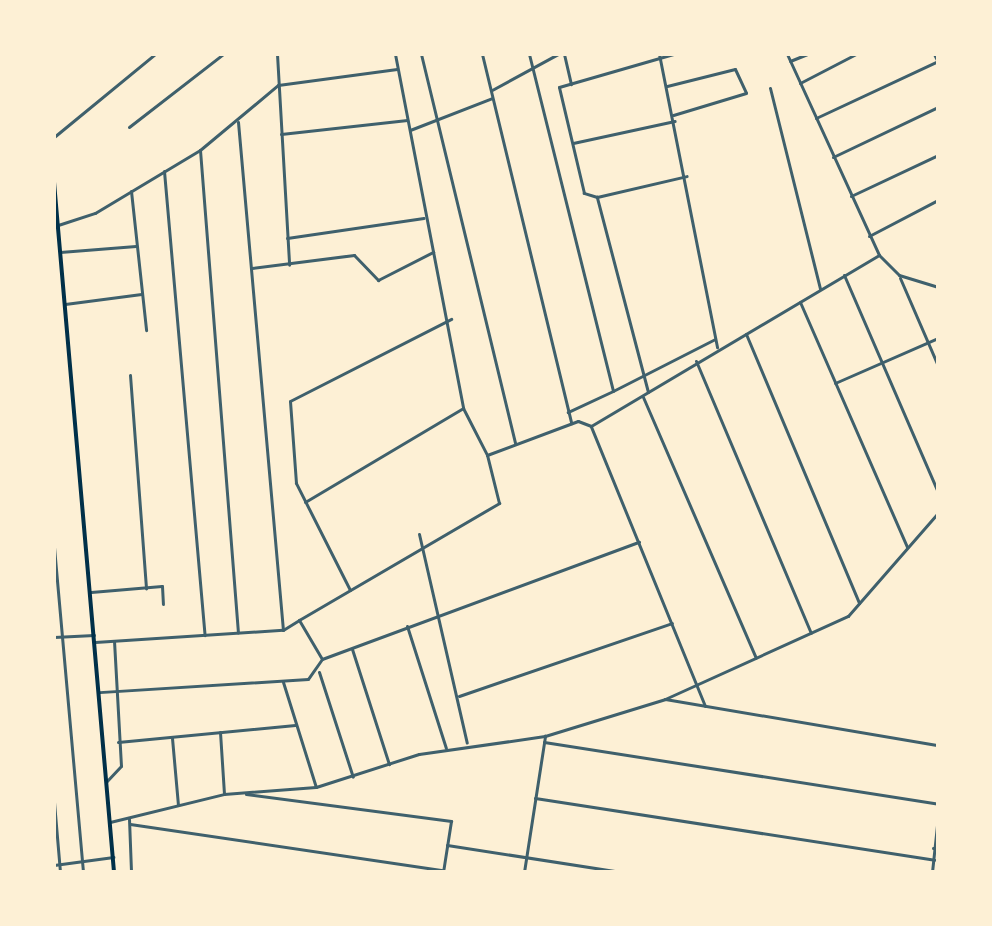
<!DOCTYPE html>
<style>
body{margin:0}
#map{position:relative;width:992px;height:926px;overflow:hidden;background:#fdf0d5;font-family:"Sofia Sans Condensed",sans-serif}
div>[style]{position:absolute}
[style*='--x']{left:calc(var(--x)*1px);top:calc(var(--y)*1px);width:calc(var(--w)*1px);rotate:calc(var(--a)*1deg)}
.minor>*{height:3px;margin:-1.5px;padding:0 1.5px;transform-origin:1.5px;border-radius:1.5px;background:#3f606c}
.tertiary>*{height:3px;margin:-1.5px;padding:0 1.5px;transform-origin:1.5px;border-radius:1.5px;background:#3f606c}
.secondary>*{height:4px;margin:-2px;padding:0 2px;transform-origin:2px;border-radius:2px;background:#003049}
span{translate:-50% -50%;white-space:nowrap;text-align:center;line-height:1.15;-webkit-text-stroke:8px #fdf0d5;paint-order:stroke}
.frame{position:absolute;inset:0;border:56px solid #fdf0d5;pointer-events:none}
</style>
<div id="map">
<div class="minor">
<div style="--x:277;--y:54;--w:211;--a:86.7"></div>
<div style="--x:395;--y:54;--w:360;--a:79.1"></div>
<div style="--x:463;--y:408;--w:53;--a:62.9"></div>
<div style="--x:421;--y:54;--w:400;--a:76.4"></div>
<div style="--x:482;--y:54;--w:380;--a:76.4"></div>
<div style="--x:529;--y:54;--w:347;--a:76"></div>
<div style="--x:613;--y:391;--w:50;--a:155"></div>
<div style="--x:564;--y:54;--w:31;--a:77"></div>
<div style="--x:659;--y:54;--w:299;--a:78.8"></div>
<div style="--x:787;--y:54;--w:221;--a:65.4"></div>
<div style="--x:879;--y:255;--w:28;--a:45"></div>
<div style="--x:899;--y:275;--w:41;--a:17.1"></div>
<div style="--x:934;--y:54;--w:9;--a:63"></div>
<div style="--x:790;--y:61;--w:18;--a:-22"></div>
<div style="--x:800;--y:83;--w:63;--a:-27.4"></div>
<div style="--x:278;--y:85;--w:120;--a:-7.7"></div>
<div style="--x:667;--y:86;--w:70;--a:-14"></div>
<div style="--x:735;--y:69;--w:26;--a:65"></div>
<div style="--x:746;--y:93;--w:76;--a:163.2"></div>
<div style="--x:770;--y:88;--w:207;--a:76"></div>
<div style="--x:492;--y:90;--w:75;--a:-28.6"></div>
<div style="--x:816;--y:118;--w:135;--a:-25"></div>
<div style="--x:238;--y:122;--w:510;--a:84.94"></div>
<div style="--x:129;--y:127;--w:119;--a:-37.8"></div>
<div style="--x:410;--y:130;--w:88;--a:-21.3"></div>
<div style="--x:281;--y:134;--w:127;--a:-6.3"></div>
<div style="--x:54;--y:137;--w:131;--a:-39.4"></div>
<div style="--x:573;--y:143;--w:104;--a:-12.2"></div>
<div style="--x:200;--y:150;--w:484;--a:85.5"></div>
<div style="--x:833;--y:157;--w:116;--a:-25.5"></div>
<div style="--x:164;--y:171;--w:466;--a:85"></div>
<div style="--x:131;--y:191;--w:140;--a:83.8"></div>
<div style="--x:851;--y:196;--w:96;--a:-25.2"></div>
<div style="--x:597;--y:197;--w:92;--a:-13.1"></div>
<div style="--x:58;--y:225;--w:39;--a:-18"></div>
<div style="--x:95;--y:213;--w:122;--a:-31"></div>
<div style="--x:200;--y:150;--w:102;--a:-39.8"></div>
<div style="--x:869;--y:236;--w:78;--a:-27.6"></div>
<div style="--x:287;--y:238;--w:138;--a:-8.3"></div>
<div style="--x:60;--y:252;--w:76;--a:-4.5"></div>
<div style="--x:252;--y:268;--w:103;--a:-7.3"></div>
<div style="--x:354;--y:255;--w:35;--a:46"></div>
<div style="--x:378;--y:280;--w:62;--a:-27"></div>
<div style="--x:844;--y:275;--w:236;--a:66.6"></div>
<div style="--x:900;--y:278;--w:96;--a:66.6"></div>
<div style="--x:800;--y:302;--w:267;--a:66.4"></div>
<div style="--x:65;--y:304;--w:77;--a:-7.5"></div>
<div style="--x:746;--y:334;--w:292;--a:67.2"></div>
<div style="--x:696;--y:361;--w:295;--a:67.1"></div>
<div style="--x:130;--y:375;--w:214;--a:85.7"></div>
<div style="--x:835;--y:383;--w:112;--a:-23.6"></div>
<div style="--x:613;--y:391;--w:114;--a:-27"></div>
<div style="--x:648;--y:392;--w:202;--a:-104.7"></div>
<div style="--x:597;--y:197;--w:14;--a:-163"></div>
<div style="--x:584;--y:193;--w:109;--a:-103.3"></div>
<div style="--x:559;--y:87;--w:119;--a:-16.1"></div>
<div style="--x:643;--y:397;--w:284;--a:66.6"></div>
<div style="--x:305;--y:502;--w:184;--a:-30.7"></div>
<div style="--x:419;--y:534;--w:214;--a:77.1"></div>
<div style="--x:54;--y:547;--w:326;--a:84.9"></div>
<div style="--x:350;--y:590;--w:120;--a:-116.8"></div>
<div style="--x:296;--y:483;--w:82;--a:-94.2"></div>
<div style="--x:290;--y:401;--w:181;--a:-27"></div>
<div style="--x:91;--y:592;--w:71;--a:-4.8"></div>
<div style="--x:162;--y:586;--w:18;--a:87"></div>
<div style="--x:299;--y:620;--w:232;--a:-30.3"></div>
<div style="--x:499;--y:503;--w:49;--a:-104"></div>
<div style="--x:487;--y:455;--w:97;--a:-20.5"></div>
<div style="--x:578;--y:421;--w:14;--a:21"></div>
<div style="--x:407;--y:626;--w:128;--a:72.3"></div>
<div style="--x:54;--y:637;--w:40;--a:-2.9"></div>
<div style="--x:95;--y:642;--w:188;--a:-3.7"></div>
<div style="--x:283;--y:630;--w:19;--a:-32"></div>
<div style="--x:299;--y:620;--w:45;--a:59.5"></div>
<div style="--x:322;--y:659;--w:24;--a:125"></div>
<div style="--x:308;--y:679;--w:209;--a:176.4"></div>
<div style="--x:352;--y:649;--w:121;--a:72.2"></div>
<div style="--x:322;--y:659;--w:338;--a:-20.3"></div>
<div style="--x:319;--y:672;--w:110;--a:72.1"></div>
<div style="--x:283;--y:682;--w:110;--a:72.6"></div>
<div style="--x:459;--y:696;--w:225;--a:-18.9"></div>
<div style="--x:665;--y:699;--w:201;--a:-24.4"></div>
<div style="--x:848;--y:616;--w:137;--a:-48.9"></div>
<div style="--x:705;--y:706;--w:302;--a:-112.2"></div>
<div style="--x:591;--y:426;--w:335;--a:-30.7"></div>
<div style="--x:220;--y:732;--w:62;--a:86.3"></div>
<div style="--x:172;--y:738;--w:67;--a:84.9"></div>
<div style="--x:118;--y:742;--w:178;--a:-5.5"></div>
<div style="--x:544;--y:742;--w:399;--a:8.9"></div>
<div style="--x:106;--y:782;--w:22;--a:-47"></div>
<div style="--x:121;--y:766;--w:125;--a:-93.2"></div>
<div style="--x:246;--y:794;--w:207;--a:7.5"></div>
<div style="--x:451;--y:821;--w:52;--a:98.9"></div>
<div style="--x:535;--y:798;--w:404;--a:8.8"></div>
<div style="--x:54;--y:802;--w:70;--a:85.1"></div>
<div style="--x:129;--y:819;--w:53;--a:87.8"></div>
<div style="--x:130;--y:824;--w:316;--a:8.4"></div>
<div style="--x:447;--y:845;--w:176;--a:8.8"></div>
<div style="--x:933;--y:848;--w:5;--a:11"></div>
<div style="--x:54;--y:865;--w:60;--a:-7.7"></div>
<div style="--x:524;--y:872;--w:138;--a:-81.2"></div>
</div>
<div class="tertiary">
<div style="--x:110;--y:822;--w:117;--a:-13.8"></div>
<div style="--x:224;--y:794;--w:92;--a:-4.4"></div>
<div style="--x:316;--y:787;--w:108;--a:-17.8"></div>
<div style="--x:419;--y:754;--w:127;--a:-8.1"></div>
<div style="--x:545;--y:736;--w:126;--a:-17.1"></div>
<div style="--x:665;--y:699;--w:277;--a:9.6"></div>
<div style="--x:932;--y:872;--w:56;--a:-83.9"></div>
</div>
<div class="secondary">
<div style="--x:54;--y:182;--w:693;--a:85.03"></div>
</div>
<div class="frame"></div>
</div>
